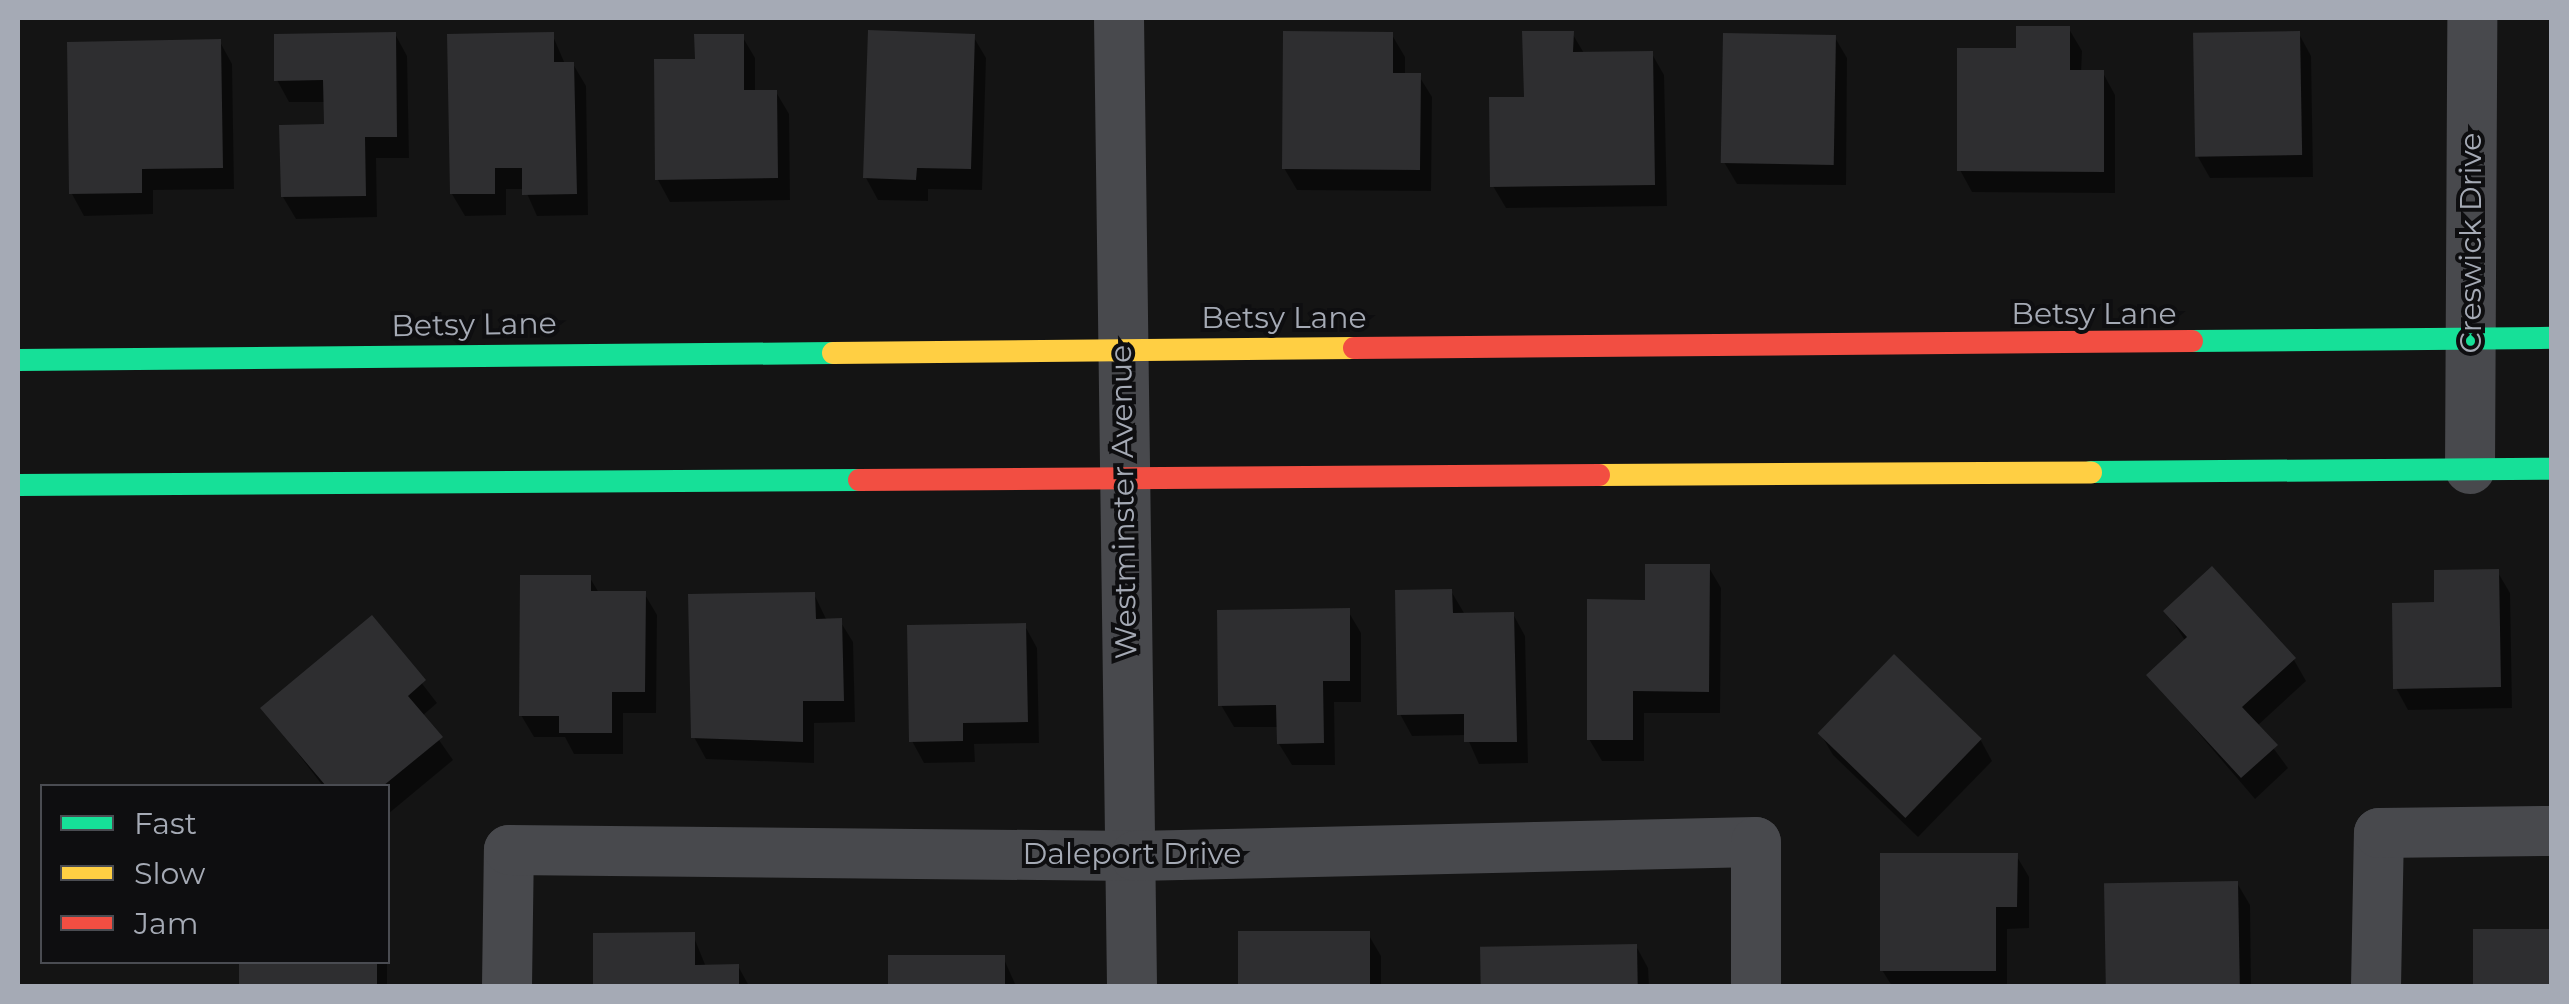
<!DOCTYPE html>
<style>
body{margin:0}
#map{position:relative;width:2569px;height:1004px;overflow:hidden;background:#141414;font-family:Montserrat,sans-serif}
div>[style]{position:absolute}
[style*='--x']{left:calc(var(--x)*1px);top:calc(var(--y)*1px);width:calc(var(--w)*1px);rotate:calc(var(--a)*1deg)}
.shadow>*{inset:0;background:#0007;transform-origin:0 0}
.building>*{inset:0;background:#2e2e30;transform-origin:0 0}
.street>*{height:50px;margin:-25px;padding:0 25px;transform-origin:25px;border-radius:25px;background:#48494d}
.fast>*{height:22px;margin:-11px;padding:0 11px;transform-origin:11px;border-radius:11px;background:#16e098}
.slow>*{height:22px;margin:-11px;padding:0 11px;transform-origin:11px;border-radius:11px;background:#ffcf43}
.jam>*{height:22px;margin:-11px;padding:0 11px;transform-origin:11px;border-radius:11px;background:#f24e42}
span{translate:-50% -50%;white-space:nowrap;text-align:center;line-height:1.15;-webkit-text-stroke:8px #0e0e10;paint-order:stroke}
.street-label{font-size:30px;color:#a5aab5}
.frame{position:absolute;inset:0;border:20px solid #a5aab5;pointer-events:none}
.legend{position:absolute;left:40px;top:784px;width:350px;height:180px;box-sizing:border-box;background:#0e0e10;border:2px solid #4a4c52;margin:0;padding:12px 18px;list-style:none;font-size:30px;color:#a5aab5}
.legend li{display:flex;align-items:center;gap:20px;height:50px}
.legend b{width:50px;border:2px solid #4a4c52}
</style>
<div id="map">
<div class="shadow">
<div style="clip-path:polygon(2069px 29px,2082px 51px,2081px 73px,2103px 73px,2115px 95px,2115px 193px,1972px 192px,1960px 170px)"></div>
<div style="clip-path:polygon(1572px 33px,1585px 55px,1652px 54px,1664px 75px,1667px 206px,1506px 208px,1493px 186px,1526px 99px)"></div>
<div style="clip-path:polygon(395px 34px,407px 56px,409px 158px,376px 158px,377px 217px,296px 219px,283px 197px,326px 126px,326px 102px,289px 102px,277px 80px)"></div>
<div style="clip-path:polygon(552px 34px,565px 64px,573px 64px,586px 86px,588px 215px,537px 216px,525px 189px,506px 189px,506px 215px,465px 216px,452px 194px)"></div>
<div style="clip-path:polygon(2299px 34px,2311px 56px,2313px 177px,2210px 178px,2198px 157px)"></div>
<div style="clip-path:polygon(1392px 35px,1405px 57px,1405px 75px,1419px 76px,1432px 97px,1431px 191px,1297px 190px,1284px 168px)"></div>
<div style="clip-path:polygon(742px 36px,755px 58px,755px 93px,776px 92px,789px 114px,790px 200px,670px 202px,658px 180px)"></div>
<div style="clip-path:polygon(973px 36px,986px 58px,982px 190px,928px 189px,928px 201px,878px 200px,866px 178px)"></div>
<div style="clip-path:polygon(1834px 36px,1847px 58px,1846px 185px,1737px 184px,1724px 162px)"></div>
<div style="clip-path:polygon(220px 42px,232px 64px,234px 189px,153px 190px,153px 214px,84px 216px,72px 194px)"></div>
<div style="clip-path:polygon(1708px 566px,1721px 588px,1720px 713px,1644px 713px,1644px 761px,1602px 761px,1589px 739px,1648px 602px)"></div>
<div style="clip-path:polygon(2497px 571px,2510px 593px,2512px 708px,2408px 710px,2396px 688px,2437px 605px)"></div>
<div style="clip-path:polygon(590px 578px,599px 593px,644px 593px,657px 615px,656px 713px,623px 713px,623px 754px,574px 754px,565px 737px,534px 737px,521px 715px)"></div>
<div style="clip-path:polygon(1451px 591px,1464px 613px,1513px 614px,1525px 636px,1528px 763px,1479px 764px,1466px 735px,1412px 736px,1400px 714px)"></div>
<div style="clip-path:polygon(814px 594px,827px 621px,840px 621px,853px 642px,855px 722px,814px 723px,814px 763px,706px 759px,694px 737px)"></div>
<div style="clip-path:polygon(1348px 611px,1361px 633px,1361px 702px,1334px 702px,1335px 765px,1292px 765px,1279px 744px,1279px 727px,1234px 727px,1221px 705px)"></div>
<div style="clip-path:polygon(2166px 611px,2294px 660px,2306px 681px,2257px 726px,2288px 768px,2255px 799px,2149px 675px,2186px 642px)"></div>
<div style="clip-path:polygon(372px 619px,437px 703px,422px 716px,453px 760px,388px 814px,388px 786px,323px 786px,263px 708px)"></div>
<div style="clip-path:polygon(1025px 626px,1037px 648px,1039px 743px,974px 744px,975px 762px,924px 763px,912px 741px)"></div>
<div style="clip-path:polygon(1820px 733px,1980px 739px,1992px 761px,1918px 837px,1833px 755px)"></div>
<div style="clip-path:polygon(2016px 855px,2029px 877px,2029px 928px,2007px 929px,2007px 986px,1892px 986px,1882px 970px)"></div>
<div style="clip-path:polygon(2237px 883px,2250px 905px,2251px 986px,2109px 986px)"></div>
<div style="clip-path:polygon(2552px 931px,2552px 986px,2477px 986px,2476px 985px)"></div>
<div style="clip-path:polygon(1241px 934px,1368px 934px,1381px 956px,1381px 986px,1241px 986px)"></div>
<div style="clip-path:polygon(693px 935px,706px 967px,738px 966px,749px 986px,596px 986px,595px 936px)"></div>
<div style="clip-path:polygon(1636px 946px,1648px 968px,1649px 986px,1483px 986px,1482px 949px)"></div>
<div style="clip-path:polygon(1003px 957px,1016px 986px,891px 986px,890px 959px)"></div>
<div style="left:242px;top:962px;width:145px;height:24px"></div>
</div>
<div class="building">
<div style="clip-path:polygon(2016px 26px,2070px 26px,2070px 70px,2104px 70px,2104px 172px,1957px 171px,1957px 48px,2016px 48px)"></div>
<div style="clip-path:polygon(868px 30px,975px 34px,971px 169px,917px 168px,916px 180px,863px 178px)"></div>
<div style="clip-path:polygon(1283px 31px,1393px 32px,1393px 73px,1421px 73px,1420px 170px,1282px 169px)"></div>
<div style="clip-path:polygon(1522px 31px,1574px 31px,1573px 52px,1653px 51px,1655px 185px,1490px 187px,1489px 97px,1524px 97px)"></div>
<div style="left:2300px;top:31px;width:124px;height:107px;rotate:89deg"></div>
<div style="clip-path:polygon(396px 32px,397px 137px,365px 137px,366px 196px,281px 197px,279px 125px,324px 124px,323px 80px,274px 81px,274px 34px)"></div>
<div style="clip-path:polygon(554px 32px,554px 62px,574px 62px,577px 194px,522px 195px,522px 168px,495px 168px,495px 194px,450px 194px,447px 34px)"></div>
<div style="left:1723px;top:33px;width:113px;height:130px;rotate:1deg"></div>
<div style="clip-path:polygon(694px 34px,744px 34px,744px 90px,777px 90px,778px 178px,655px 180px,654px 59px,695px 59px)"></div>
<div style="clip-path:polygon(221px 39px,223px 168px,142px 169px,142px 193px,69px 194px,67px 42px)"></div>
<div style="clip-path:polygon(1645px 564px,1710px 564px,1709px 692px,1633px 691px,1633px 740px,1587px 740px,1587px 599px,1645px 600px)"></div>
<div style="clip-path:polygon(2212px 566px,2296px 658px,2242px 707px,2278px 745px,2241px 778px,2146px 675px,2187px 637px,2163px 611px)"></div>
<div style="clip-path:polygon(2499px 569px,2501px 687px,2393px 689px,2392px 603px,2434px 602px,2434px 570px)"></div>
<div style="clip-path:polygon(520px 575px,591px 575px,591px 591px,646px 591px,645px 692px,612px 692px,612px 733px,559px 733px,559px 716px,519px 716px)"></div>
<div style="clip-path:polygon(1452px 589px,1453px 613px,1514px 612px,1517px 742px,1464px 742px,1464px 714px,1397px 715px,1395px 590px)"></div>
<div style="clip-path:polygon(815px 592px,816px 619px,842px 618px,844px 701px,803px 701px,803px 742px,691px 738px,688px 594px)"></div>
<div style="clip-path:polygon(1350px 608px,1350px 681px,1323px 681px,1324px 743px,1277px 744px,1276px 705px,1218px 706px,1217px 610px)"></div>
<div style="clip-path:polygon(372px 615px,426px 680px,408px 696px,443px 737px,383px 786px,326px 786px,260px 708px)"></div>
<div style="clip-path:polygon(1026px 623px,1028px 722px,963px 723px,963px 741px,909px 742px,907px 625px)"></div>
<div style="left:1894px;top:654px;width:122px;height:110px;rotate:44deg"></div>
<div style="clip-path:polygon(1880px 853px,2018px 853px,2017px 907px,1996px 907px,1996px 971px,1880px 971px)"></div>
<div style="left:2238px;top:881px;width:103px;height:134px;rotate:89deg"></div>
<div style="left:2473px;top:929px;width:79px;height:56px"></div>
<div style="left:1238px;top:931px;width:132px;height:55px"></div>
<div style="clip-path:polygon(695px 932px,695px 965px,739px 964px,739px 986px,593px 986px,593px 933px)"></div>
<div style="left:1637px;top:944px;width:42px;height:157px;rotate:89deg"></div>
<div style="left:1005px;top:955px;width:31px;height:117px;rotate:90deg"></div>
<div style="left:239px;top:962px;width:138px;height:24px"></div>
</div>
<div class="street">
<div style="--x:1119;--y:18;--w:968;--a:89.23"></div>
<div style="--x:2470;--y:469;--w:451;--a:-89.7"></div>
<div style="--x:507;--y:986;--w:136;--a:-89.2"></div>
<div style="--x:509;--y:850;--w:626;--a:0.55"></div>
<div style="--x:1135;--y:856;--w:621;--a:-1.29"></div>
<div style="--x:1756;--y:842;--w:144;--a:90"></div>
<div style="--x:2376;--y:986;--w:153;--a:-88.9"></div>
<div style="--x:2379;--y:833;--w:173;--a:-0.7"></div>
</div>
<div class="fast">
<div style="--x:2192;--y:341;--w:360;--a:-0.5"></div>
<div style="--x:18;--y:360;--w:815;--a:-0.49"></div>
<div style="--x:2091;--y:472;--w:461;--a:-0.4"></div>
<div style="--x:18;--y:485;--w:841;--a:-0.34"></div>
</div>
<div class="slow">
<div style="--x:833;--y:353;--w:521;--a:-0.55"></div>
<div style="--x:1599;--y:475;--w:492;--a:-0.3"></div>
</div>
<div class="jam">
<div style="--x:1354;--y:348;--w:838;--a:-0.48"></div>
<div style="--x:859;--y:480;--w:740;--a:-0.39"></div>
</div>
<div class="street-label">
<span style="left:2471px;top:243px;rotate:-90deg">Creswick Drive</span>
<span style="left:2094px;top:314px">Betsy Lane</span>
<span style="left:1284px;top:318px">Betsy Lane</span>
<span style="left:474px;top:325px;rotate:-1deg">Betsy Lane</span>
<span style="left:1124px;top:502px;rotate:-91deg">Westminster Avenue</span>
<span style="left:1132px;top:854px">Daleport Drive</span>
</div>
<div class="frame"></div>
<ul class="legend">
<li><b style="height:12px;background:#16e098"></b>Fast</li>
<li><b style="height:12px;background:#ffcf43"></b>Slow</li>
<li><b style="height:12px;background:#f24e42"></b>Jam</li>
</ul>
</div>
